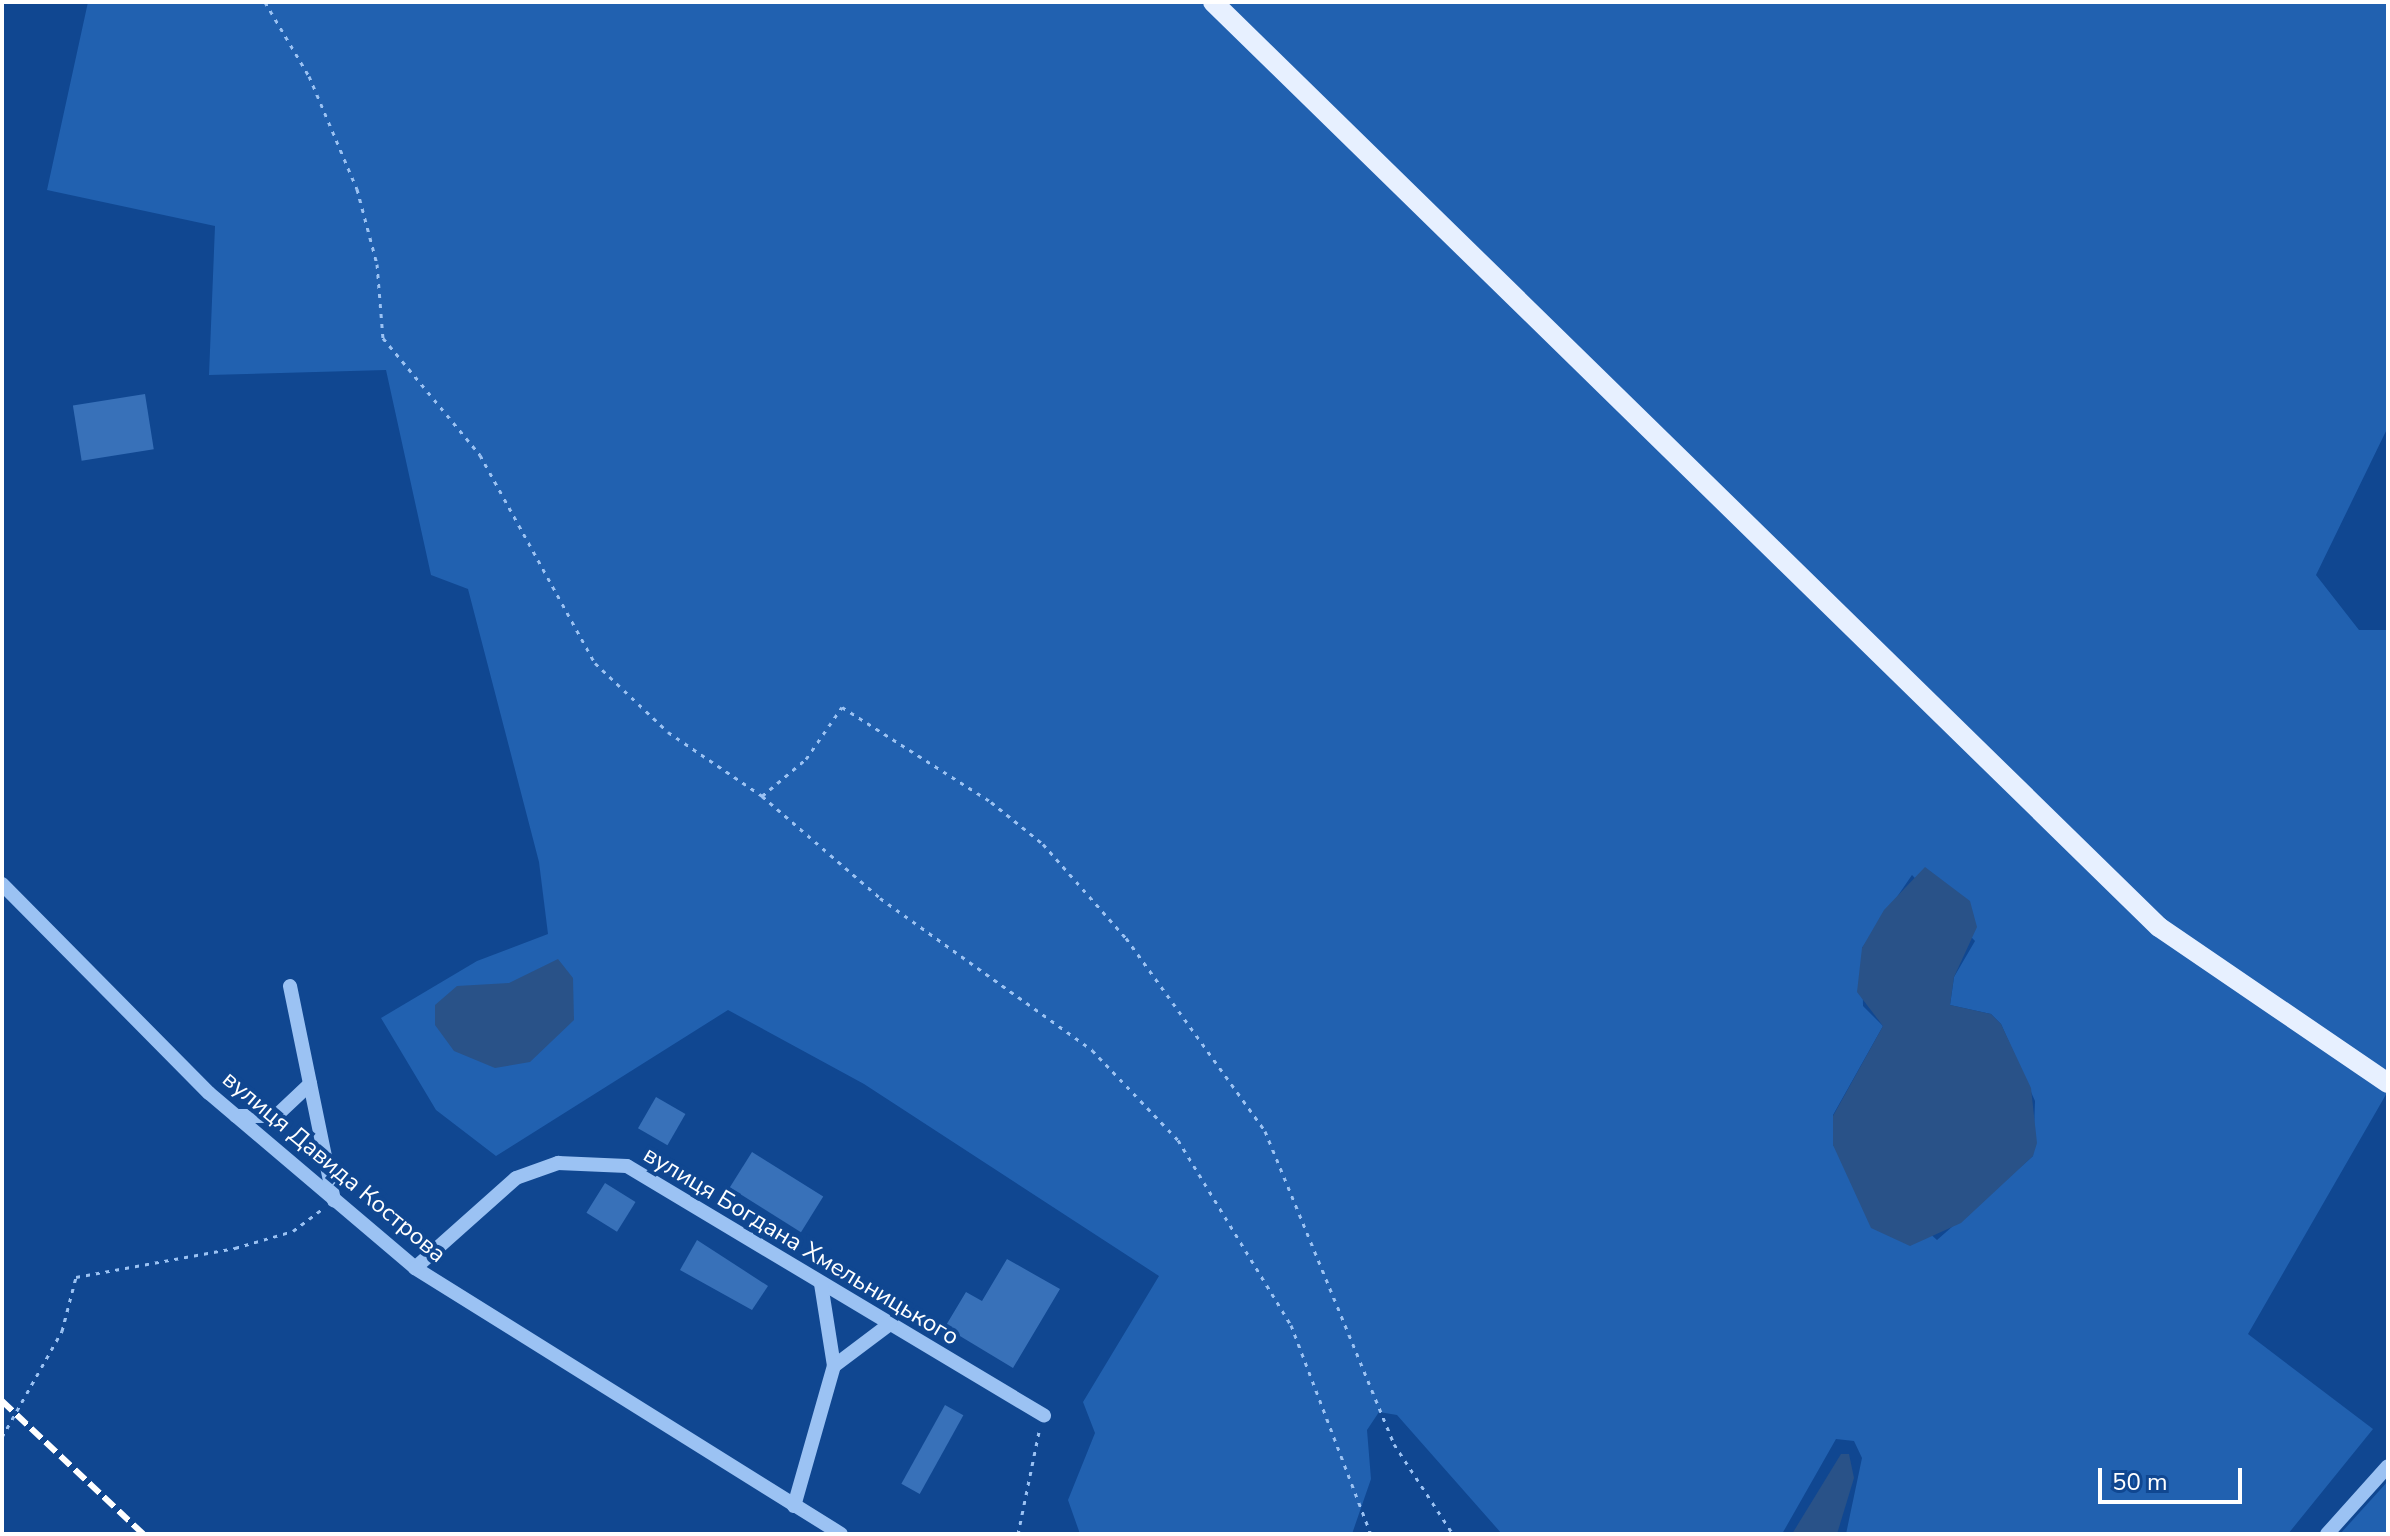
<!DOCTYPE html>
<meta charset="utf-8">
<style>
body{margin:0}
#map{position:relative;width:2390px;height:1536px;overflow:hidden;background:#104791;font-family:"Nunito Sans",sans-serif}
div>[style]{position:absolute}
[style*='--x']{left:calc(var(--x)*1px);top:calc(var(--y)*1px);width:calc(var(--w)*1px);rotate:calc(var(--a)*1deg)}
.green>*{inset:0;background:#2161b0}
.water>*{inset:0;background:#295288}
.building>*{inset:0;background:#3871b9;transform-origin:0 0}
.path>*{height:3px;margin-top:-1.5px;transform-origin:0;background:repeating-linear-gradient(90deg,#9bc2f3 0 4px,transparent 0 10px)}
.minor>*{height:14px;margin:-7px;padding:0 7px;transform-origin:7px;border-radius:7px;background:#9bc2f3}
.major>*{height:20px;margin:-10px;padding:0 10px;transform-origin:10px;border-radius:10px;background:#e7f0ff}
.rail>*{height:6px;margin-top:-3px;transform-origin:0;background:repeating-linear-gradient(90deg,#fff 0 14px,transparent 0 20px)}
span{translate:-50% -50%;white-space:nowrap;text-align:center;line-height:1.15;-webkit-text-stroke:8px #104791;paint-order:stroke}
.street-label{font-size:24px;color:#fff}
.frame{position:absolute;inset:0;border:4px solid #fff;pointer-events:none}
.scale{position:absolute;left:2098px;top:1468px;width:144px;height:36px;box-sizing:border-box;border:4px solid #fff;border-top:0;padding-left:10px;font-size:24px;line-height:28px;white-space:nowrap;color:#fff;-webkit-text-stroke:6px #104791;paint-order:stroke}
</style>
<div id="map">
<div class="green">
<div style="clip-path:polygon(evenodd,88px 2px,2388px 2px,2388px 427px,2316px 575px,2359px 630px,2388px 630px,2388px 1091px,2248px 1334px,2373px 1429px,2288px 1534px,1846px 1534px,1862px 1458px,1854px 1441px,1836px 1439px,1782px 1534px,1502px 1534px,1397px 1415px,1379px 1412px,1367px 1430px,1371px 1479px,1352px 1534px,1080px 1534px,1068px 1500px,1095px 1433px,1083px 1402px,1159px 1276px,864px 1084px,728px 1010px,496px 1156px,436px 1110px,381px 1018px,477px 961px,548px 934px,539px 862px,468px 589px,431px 575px,386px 370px,209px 375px,215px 226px,47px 190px,88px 2px,1912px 875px,1975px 941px,1954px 977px,1950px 1005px,1991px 1014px,2001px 1024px,2035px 1101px,2033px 1156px,1937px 1240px,1833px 1145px,1833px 1115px,1883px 1026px,1863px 1006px,1862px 948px,1912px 875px)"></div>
<div style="clip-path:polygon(2388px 1481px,2388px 1534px,2340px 1534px,2379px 1491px)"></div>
</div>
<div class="water">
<div style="clip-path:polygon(1925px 867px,1970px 901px,1977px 927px,1954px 977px,1950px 1005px,1991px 1014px,2001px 1024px,2031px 1088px,2037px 1143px,2033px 1156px,1961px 1223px,1910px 1246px,1871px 1228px,1833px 1145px,1833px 1116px,1883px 1026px,1857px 992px,1862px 948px,1884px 910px)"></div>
<div style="clip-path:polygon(558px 959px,573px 978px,574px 1020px,530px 1062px,495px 1068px,454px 1051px,435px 1025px,435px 1005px,457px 986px,509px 983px)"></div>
<div style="clip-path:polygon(1841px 1454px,1849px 1454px,1854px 1478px,1837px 1534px,1792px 1534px)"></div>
</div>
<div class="building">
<div style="left:145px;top:394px;width:56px;height:73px;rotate:81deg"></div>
<div style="left:656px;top:1097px;width:34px;height:36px;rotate:30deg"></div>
<div style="left:752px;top:1152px;width:84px;height:42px;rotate:32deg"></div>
<div style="left:605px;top:1183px;width:36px;height:35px;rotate:32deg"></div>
<div style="clip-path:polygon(697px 1240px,768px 1286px,752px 1310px,680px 1270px)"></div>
<div style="clip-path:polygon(1007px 1259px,1060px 1289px,1013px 1368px,945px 1327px,966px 1292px,982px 1301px)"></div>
<div style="left:945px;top:1405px;width:21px;height:90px;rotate:29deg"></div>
</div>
<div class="path">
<div style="--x:265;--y:2;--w:86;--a:59.3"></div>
<div style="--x:309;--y:76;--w:123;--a:67"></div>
<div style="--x:357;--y:189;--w:78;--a:75.1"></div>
<div style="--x:377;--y:264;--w:74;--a:85.4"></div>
<div style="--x:383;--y:338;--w:152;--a:50.3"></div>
<div style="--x:480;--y:455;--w:238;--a:61.1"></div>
<div style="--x:595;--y:663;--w:100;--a:43.4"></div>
<div style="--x:668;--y:732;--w:114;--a:34.2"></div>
<div style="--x:762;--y:796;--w:156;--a:40.8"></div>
<div style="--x:880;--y:898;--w:261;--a:35.6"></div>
<div style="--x:1092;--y:1050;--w:124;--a:46.3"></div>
<div style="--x:1178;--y:1140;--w:217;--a:58.6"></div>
<div style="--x:1291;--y:1325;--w:224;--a:69.1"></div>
<div style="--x:762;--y:796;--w:57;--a:-40.1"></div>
<div style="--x:806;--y:759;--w:63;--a:-55.3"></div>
<div style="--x:842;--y:707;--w:177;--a:32.5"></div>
<div style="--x:991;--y:802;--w:67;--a:38.9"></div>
<div style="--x:1043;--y:844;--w:125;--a:48.6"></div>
<div style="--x:1126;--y:938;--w:238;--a:54.2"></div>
<div style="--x:1265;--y:1131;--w:339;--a:67.6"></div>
<div style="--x:1394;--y:1444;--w:108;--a:56.8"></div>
<div style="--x:2;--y:1437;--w:122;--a:-60.5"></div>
<div style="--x:62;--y:1331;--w:56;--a:-75.5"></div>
<div style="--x:76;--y:1277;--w:162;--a:-10.3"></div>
<div style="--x:235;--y:1248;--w:60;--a:-16.3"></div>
<div style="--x:293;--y:1231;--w:36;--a:-37"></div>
<div style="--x:1018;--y:1534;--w:104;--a:-78.4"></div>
</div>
<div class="minor">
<div style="--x:2;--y:884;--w:294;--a:45.3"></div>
<div style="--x:209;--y:1093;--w:270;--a:40.3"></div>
<div style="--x:415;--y:1268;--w:502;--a:31.98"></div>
<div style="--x:290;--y:986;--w:219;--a:78.4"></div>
<div style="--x:236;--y:1116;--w:40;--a:0"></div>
<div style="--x:276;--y:1116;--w:47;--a:-43.3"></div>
<div style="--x:415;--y:1268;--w:135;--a:-41.7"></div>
<div style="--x:516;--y:1178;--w:45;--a:-19.7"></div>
<div style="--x:558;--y:1163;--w:69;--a:2.5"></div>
<div style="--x:627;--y:1166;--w:486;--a:30.9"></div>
<div style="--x:834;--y:1366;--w:70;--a:-36.9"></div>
<div style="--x:794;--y:1506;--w:146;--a:-74.1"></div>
<div style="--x:834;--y:1366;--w:83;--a:-99"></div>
<div style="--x:2327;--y:1534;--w:91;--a:-48.1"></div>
</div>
<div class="major">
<div style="--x:1213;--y:2;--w:1323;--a:44.36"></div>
<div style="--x:2159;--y:927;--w:277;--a:34.3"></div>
</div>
<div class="rail">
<div style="--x:2;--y:1401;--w:194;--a:43.3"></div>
</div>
<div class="street-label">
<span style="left:334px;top:1167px;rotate:40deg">вулиця Давида Кострова</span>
<span style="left:801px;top:1246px;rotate:31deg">вулиця Богдана Хмельницького</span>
</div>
<div class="frame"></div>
<div class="scale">50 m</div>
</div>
